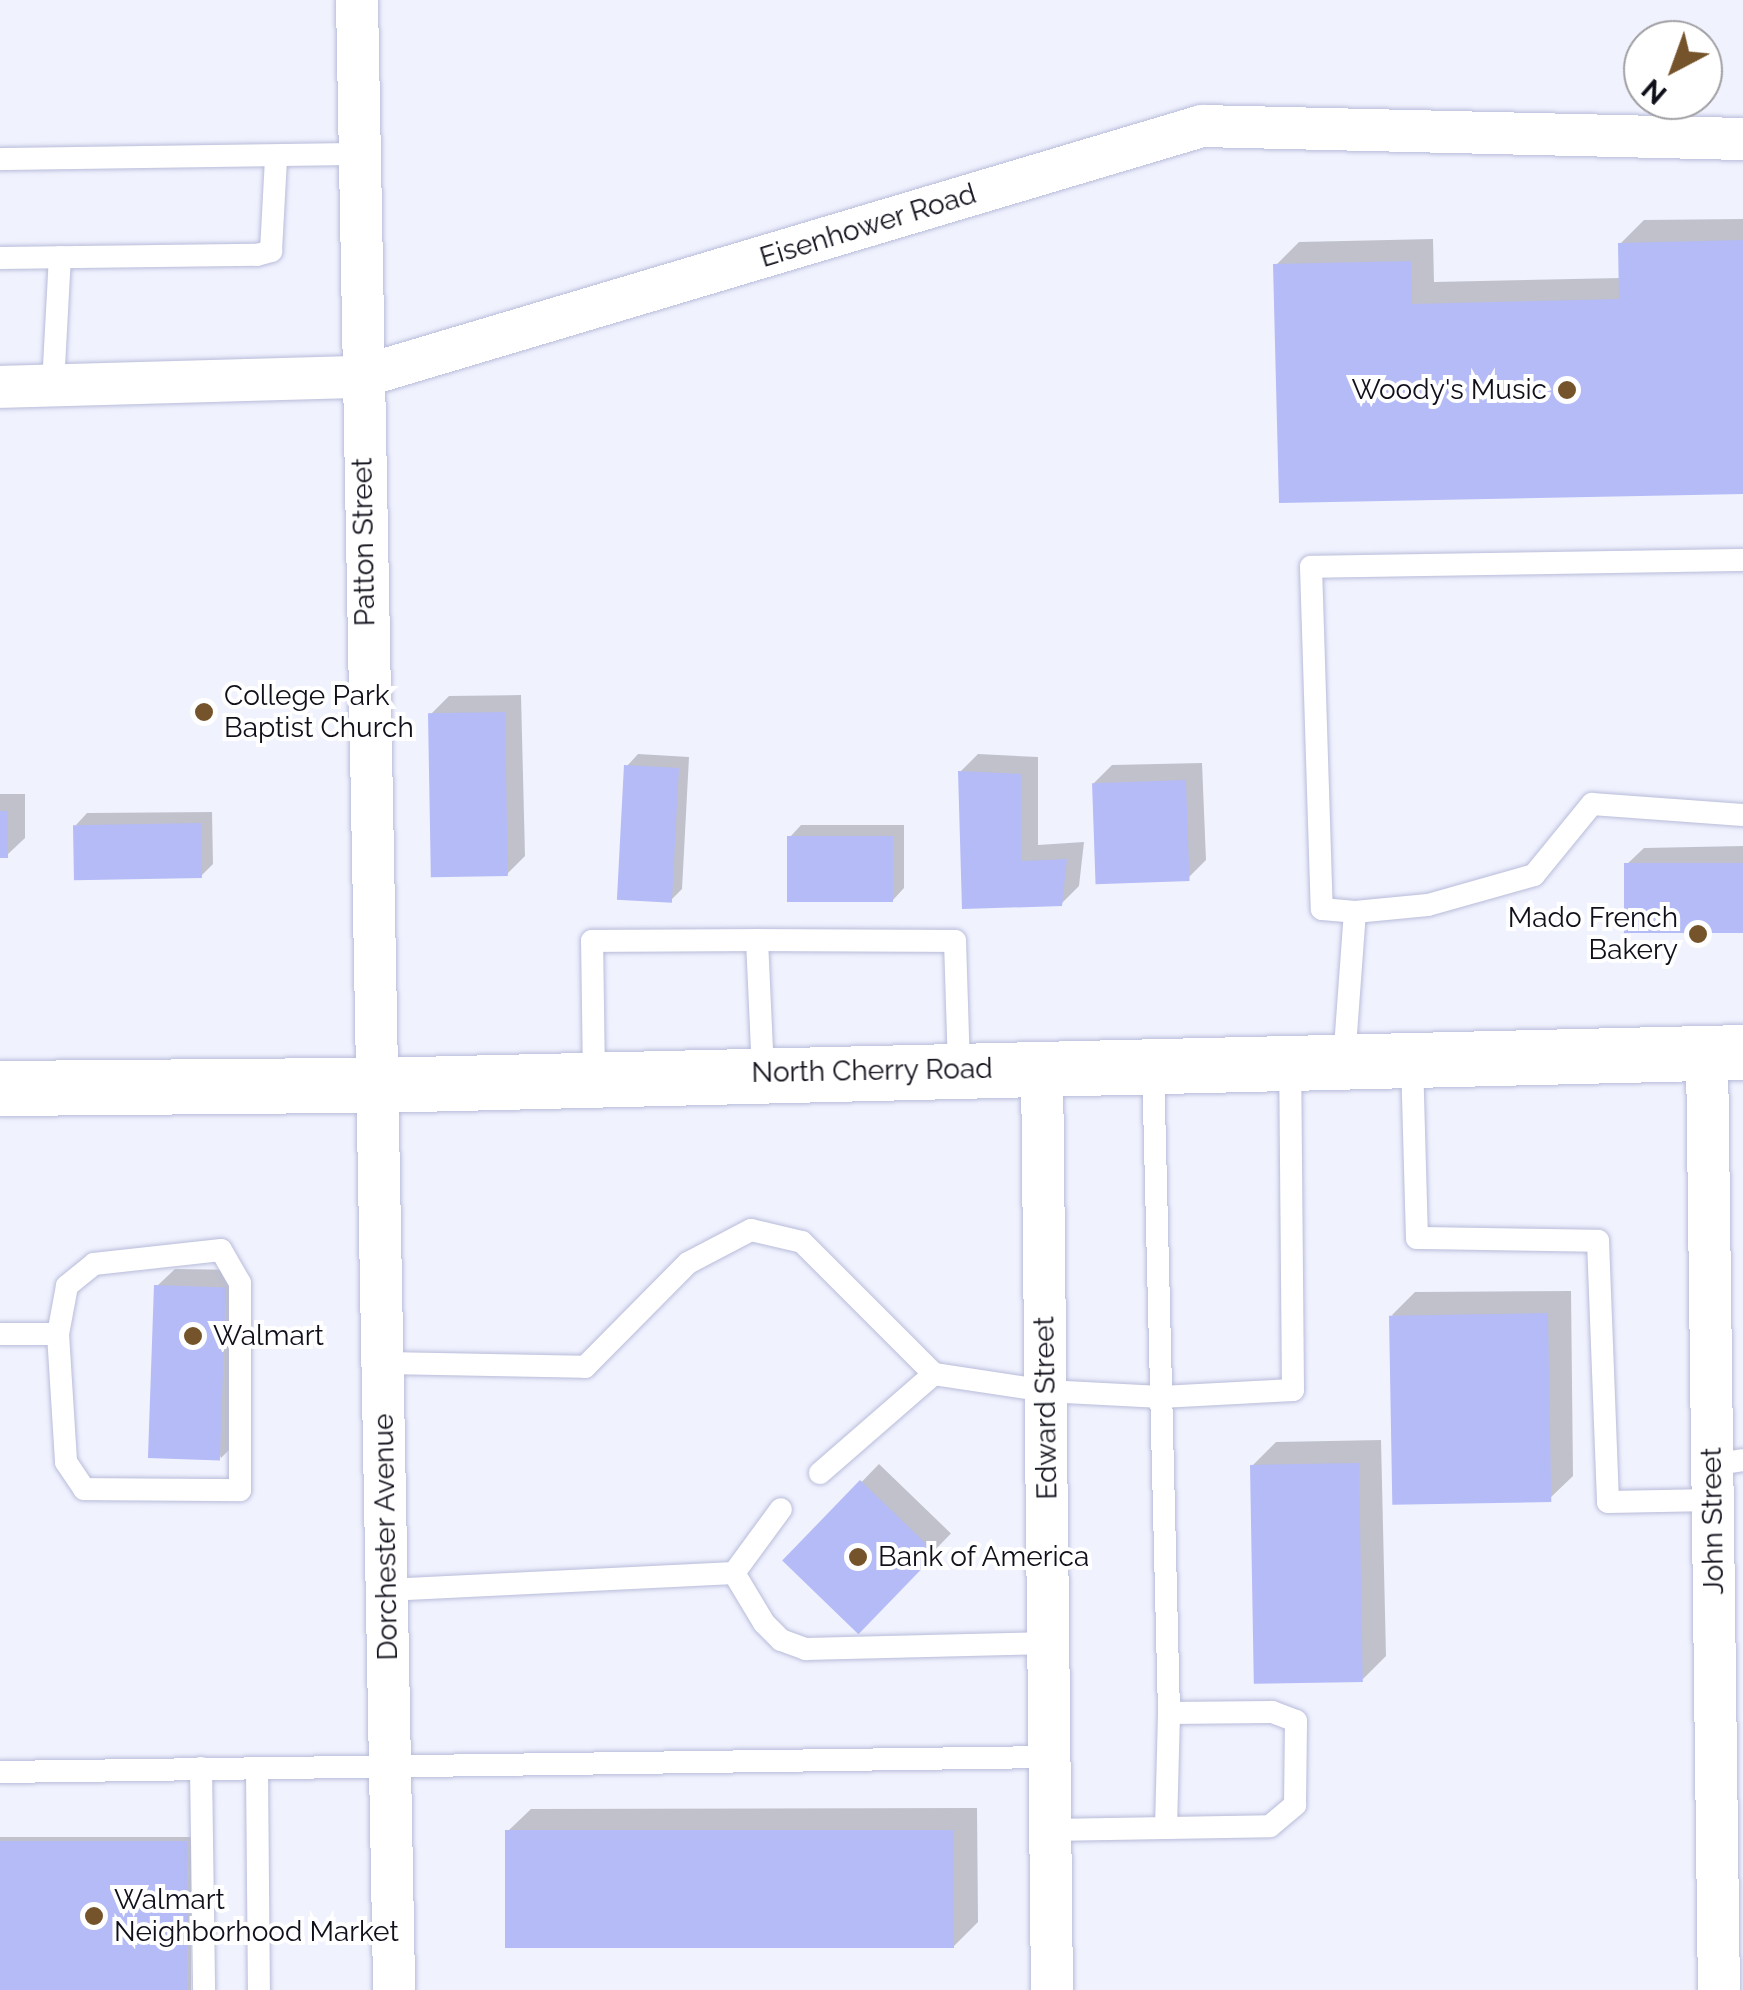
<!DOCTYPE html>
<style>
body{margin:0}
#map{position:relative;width:1743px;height:1990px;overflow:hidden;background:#f0f2fe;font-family:Raleway,sans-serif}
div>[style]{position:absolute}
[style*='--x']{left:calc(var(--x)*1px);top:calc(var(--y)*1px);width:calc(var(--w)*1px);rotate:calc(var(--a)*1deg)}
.shadow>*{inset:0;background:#0003;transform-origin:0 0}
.building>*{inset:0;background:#b4bbf6;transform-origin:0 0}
.roads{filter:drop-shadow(0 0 2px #b8bcd9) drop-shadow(0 0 2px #b8bcd9)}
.lane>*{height:22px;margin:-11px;padding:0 11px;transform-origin:11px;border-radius:11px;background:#fff}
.street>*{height:42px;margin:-21px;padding:0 21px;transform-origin:21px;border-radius:21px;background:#fff}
.primary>*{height:55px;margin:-27.5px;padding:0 27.5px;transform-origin:27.5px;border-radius:27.5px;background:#fff}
.dots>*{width:28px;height:28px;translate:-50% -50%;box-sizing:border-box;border:5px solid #fff;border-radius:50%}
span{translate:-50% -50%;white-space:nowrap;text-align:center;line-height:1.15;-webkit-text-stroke:8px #fff;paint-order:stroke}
.street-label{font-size:28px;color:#0f101a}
.poi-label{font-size:28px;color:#0f101a}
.right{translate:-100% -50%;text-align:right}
.left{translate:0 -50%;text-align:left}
.north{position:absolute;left:1623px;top:20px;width:100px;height:100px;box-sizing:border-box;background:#fff;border:2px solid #9f9fa3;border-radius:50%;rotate:221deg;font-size:28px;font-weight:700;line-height:40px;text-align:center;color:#0f101a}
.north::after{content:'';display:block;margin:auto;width:35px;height:45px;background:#75532b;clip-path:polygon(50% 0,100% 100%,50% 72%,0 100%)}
</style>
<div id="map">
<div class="shadow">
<div style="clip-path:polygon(1743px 219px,1743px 492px,1276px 265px,1299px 242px,1433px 239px,1434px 282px,1621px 278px,1620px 244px,1644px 220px)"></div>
<div style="clip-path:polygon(521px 695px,525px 856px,507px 874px,431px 714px,449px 696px)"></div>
<div style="clip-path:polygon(638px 754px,689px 757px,682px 889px,670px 901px,627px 766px)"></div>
<div style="clip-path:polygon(978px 754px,1038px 757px,1038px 845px,1084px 842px,1079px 886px,1061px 904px,965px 907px,960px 772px)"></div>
<div style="clip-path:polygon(1202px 763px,1206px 860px,1188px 878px,1094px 783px,1112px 765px)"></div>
<div style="clip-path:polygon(0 794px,25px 794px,25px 838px,7px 855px,0 855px)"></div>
<div style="clip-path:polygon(212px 812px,213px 864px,201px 876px,76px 825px,87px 813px)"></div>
<div style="clip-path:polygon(801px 825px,904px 825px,904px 888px,893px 900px,790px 837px)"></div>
<div style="clip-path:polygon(1743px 846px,1743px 931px,1626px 865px,1644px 848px)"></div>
<div style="clip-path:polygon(175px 1269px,243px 1270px,239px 1440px,221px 1458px,157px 1286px)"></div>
<div style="clip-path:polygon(1571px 1291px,1573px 1476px,1549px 1499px,1392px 1315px,1415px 1292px)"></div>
<div style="clip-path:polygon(1381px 1440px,1386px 1656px,1363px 1679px,1252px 1466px,1276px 1442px)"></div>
<div style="left:879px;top:1464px;width:100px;height:134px;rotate:44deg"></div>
<div style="clip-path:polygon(977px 1808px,978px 1922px,954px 1946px,507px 1832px,531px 1809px)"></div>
<div style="left:191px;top:1837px;width:153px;height:191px;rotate:90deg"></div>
</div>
<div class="building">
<div style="clip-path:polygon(1743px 240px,1743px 494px,1279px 503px,1273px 264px,1411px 261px,1412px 304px,1619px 299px,1618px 243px)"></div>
<div style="left:505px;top:712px;width:164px;height:77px;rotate:89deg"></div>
<div style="left:624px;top:765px;width:55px;height:135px;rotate:3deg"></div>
<div style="clip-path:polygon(958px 771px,1021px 774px,1021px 861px,1067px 859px,1062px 906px,962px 909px)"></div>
<div style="left:1186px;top:780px;width:101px;height:94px;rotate:88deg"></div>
<div style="left:0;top:811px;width:8px;height:47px"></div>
<div style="left:201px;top:823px;width:55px;height:128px;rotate:89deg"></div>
<div style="left:787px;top:836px;width:106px;height:66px"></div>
<div style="left:1743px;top:863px;width:70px;height:119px;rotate:90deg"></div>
<div style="left:154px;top:1285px;width:72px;height:173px;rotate:2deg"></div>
<div style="left:1548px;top:1313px;width:189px;height:159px;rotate:89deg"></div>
<div style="left:1359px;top:1463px;width:219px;height:109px;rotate:89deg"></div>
<div style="left:860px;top:1480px;width:106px;height:112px;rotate:44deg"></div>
<div style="left:954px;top:1830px;width:118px;height:449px;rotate:90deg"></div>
<div style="left:187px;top:1841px;width:149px;height:187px;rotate:90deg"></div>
</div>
<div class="roads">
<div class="lane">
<div style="--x:0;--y:159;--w:358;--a:-0.8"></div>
<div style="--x:0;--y:258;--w:257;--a:-0.7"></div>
<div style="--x:257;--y:255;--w:15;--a:-16"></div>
<div style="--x:271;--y:251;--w:93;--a:-86.9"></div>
<div style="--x:53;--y:385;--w:128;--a:-86.9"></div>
<div style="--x:1743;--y:560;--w:432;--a:179.1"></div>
<div style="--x:1311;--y:567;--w:342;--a:88.2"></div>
<div style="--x:1322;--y:909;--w:33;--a:5"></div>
<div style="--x:1355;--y:912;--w:73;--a:-5.5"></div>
<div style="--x:1428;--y:905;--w:110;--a:-15.8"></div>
<div style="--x:1534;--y:875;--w:92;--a:-50.8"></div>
<div style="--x:1592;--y:804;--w:151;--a:4.2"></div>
<div style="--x:757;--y:940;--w:198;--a:0.3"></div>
<div style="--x:955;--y:941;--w:128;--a:88.2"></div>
<div style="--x:1412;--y:1060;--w:178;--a:88.4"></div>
<div style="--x:1417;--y:1238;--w:181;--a:0.9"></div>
<div style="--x:1598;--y:1241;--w:261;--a:87.8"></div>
<div style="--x:1608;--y:1502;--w:105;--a:-1.1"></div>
<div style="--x:1344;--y:1061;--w:149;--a:-85.8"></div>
<div style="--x:594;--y:1079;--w:138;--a:-90.8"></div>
<div style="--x:592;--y:941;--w:165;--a:-0.3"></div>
<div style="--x:757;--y:940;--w:134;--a:87.4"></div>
<div style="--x:0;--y:1334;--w:58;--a:0"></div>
<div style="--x:58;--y:1334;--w:128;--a:86.4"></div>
<div style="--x:66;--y:1462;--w:32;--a:56"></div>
<div style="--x:84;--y:1489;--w:156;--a:0.4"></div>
<div style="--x:240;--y:1490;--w:207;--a:-90"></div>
<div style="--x:240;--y:1283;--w:38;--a:-120"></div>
<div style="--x:221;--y:1250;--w:128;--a:173.7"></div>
<div style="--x:94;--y:1264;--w:35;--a:141"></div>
<div style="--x:67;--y:1286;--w:49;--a:100.6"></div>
<div style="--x:384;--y:1363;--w:201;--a:1.1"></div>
<div style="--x:585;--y:1367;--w:146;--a:-45.3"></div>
<div style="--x:688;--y:1263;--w:71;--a:-27.6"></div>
<div style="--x:751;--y:1230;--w:52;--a:13.2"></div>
<div style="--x:802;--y:1242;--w:187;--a:45"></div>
<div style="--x:934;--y:1374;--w:113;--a:8.6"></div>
<div style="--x:1046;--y:1391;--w:115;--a:3"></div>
<div style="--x:1161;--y:1397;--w:132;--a:-3"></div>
<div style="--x:1293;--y:1390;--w:325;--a:-90.5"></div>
<div style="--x:1712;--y:1465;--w:31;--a:-9"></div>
<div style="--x:820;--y:1473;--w:151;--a:-41"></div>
<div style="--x:734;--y:1573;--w:58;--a:59"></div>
<div style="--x:764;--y:1623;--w:24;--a:45"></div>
<div style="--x:781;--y:1640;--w:27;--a:20"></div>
<div style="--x:806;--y:1649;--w:243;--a:-1.4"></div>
<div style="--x:734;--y:1573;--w:79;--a:-53.7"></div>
<div style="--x:387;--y:1590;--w:347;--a:-2.8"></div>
<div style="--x:201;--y:1768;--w:222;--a:89.2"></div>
<div style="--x:257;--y:1769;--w:221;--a:89.5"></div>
<div style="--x:0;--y:1772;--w:1049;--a:-0.82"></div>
<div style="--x:1166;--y:1828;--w:115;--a:-88.5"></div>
<div style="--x:1050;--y:1830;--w:220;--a:-1"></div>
<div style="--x:1270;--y:1826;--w:33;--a:-40"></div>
<div style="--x:1295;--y:1805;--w:84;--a:-89.3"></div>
<div style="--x:1296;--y:1721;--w:26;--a:-159"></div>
<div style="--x:1272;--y:1712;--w:103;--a:179.4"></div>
<div style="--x:1169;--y:1713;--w:649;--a:-91.41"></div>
</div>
<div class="street">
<div style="--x:357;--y:0;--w:1990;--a:88.93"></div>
<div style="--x:0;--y:387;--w:360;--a:-1.6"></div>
<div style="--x:360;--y:377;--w:879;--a:-16.6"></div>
<div style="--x:1202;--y:126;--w:541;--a:1.38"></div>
<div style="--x:1707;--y:1053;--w:937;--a:89.27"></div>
<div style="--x:1042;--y:1067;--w:923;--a:89.38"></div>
</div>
<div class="primary">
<div style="--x:0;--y:1088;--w:374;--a:-0.5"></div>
<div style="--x:374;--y:1085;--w:1369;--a:-1.38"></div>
</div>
</div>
<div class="dots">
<div style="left:1567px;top:390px;background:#75532b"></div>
<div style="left:204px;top:712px;background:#75532b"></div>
<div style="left:1698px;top:934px;background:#75532b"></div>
<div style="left:193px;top:1336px;background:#75532b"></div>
<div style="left:858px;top:1557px;background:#75532b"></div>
<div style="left:94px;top:1916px;background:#75532b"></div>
</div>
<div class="street-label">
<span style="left:868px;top:226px;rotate:-17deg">Eisenhower Road</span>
<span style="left:364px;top:542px;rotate:-91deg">Patton Street</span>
<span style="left:872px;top:1071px;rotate:-1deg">North Cherry Road</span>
<span style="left:1046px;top:1408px;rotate:-91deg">Edward Street</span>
<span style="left:1713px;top:1521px;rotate:-91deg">John Street</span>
<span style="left:386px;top:1537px;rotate:-91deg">Dorchester Avenue</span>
</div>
<div class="poi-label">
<span class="right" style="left:1547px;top:390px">Woody's Music</span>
<span class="left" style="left:224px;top:712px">College Park<br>Baptist Church</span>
<span class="right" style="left:1678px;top:934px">Mado French<br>Bakery</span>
<span class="left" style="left:213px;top:1336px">Walmart</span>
<span class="left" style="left:878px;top:1557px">Bank of America</span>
<span class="left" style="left:114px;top:1916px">Walmart<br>Neighborhood Market</span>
</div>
<div class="north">N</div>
</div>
